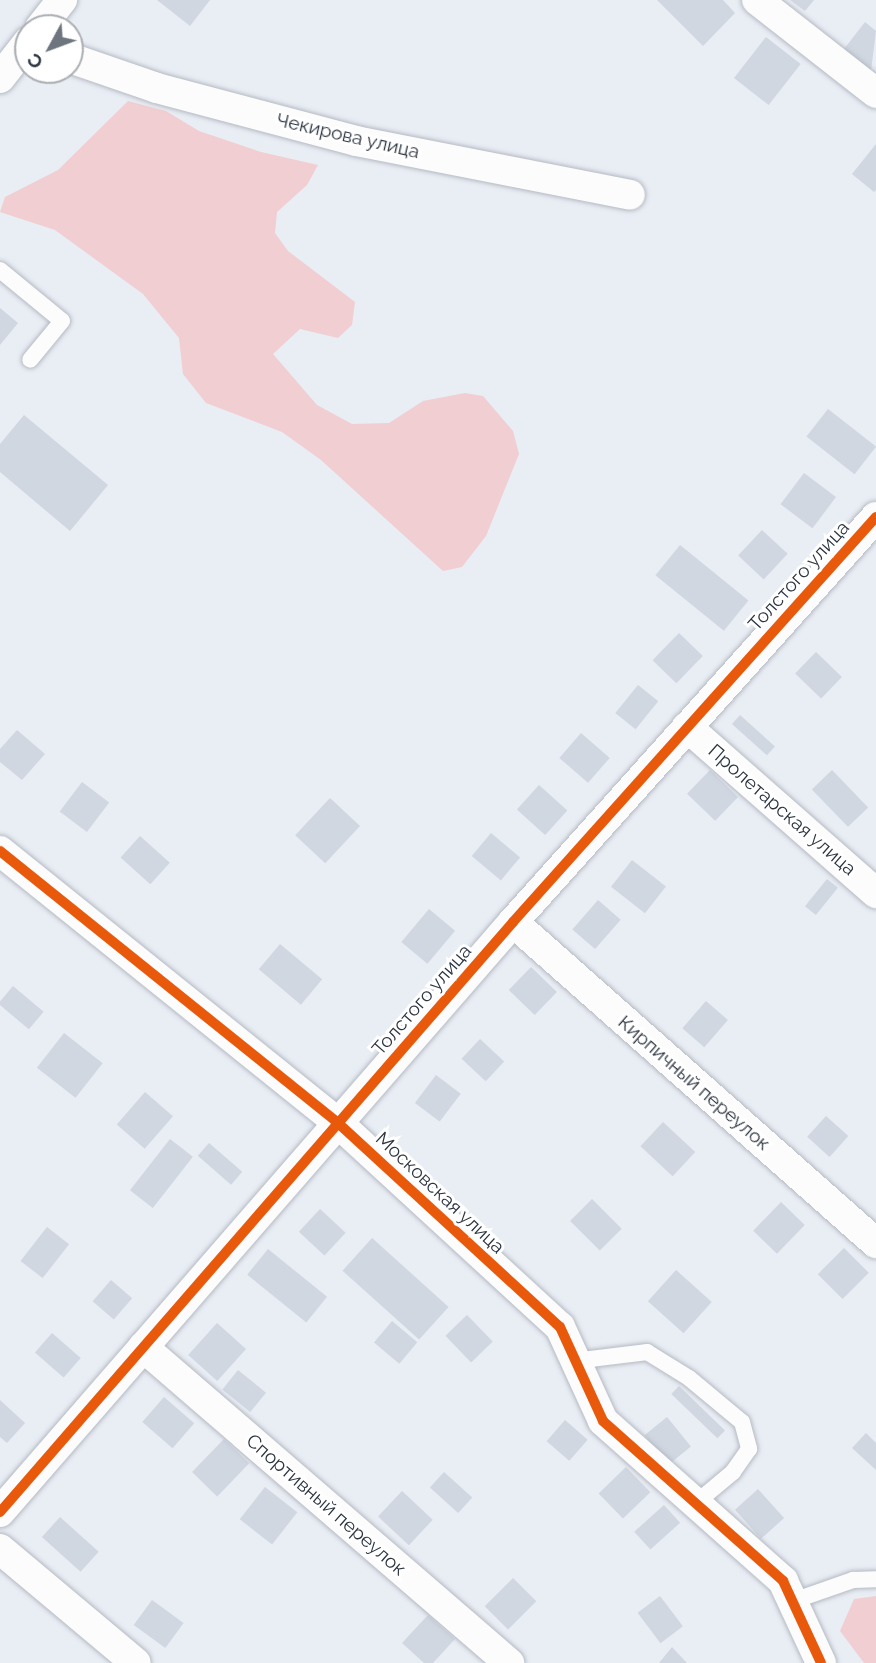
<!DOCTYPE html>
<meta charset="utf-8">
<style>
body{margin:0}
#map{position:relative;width:876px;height:1663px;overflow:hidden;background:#e9edf4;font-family:Raleway,sans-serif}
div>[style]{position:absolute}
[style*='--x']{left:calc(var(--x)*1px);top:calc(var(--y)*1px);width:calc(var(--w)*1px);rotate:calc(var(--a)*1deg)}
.green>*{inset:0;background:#f1ced1}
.building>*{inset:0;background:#d0d7e1;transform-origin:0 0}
.roads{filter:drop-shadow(0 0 2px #b5bac3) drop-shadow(0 0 2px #b5bac3)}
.service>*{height:16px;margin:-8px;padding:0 8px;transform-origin:8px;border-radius:8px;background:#fcfcfd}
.minor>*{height:30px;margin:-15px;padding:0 15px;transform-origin:15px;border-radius:15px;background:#fcfcfd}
.cycleway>*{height:10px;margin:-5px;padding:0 5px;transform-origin:5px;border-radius:5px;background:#e8590c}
span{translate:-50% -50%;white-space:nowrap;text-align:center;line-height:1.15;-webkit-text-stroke:6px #fff;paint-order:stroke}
.street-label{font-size:19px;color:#2c3440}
.north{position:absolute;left:14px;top:14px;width:70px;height:70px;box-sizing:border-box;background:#fff;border:2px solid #abaeb3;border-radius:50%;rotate:229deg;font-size:19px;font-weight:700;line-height:28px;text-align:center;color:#2c3440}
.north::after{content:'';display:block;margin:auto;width:24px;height:32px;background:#6e757f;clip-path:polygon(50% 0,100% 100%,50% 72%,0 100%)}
</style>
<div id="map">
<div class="green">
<div style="clip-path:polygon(128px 101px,166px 111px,199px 131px,261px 152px,318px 165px,307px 185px,277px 212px,275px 233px,288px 251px,355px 302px,352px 325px,338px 338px,300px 329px,273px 354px,317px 405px,352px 424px,389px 423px,423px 401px,465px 393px,483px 396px,513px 431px,519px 454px,486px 536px,462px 567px,443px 571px,321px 460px,282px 432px,206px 403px,183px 374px,179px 338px,143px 294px,55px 230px,0 212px,5px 197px,58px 170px)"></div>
<div style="clip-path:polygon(876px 1596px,876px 1663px,864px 1663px,840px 1631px,854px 1599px)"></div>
</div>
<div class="building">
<div style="clip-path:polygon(157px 0,210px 0,190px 26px)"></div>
<div style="clip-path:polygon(657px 0,723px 0,735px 13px,703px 46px)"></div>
<div style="clip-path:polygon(790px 0,814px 0,805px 11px)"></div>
<div style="clip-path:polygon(865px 22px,876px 31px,871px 71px,844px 49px)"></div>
<div style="left:766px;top:37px;width:44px;height:52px;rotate:38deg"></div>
<div style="clip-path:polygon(876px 144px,876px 190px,874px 192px,852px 174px)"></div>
<div style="clip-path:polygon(0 308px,18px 323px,0 345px)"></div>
<div style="left:828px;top:409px;width:61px;height:35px;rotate:38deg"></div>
<div style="clip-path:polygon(24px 415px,108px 485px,70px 531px,0 472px,0 444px)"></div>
<div style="left:804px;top:473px;width:40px;height:39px;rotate:37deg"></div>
<div style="left:762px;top:530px;width:35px;height:35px;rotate:43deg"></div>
<div style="left:680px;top:545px;width:88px;height:39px;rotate:39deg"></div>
<div style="left:679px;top:633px;width:33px;height:38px;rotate:44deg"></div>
<div style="left:816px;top:652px;width:36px;height:30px;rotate:44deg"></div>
<div style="left:638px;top:685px;width:26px;height:36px;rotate:39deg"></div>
<div style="left:740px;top:715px;width:47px;height:12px;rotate:42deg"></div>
<div style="clip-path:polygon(17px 730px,45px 754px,22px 780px,0 762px,0 749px)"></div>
<div style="left:581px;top:733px;width:38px;height:33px;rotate:41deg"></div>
<div style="left:710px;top:770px;width:39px;height:33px;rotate:44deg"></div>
<div style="left:832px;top:770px;width:52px;height:28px;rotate:46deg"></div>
<div style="left:82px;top:782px;width:34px;height:37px;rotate:37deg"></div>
<div style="left:539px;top:785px;width:38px;height:33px;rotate:42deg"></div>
<div style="left:330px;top:798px;width:41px;height:51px;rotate:43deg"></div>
<div style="left:491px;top:833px;width:38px;height:30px;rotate:40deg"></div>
<div style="left:140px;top:836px;width:40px;height:29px;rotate:42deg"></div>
<div style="left:632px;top:860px;width:43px;height:34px;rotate:38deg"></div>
<div style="left:827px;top:879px;width:14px;height:35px;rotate:39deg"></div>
<div style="left:598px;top:900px;width:30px;height:39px;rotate:41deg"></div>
<div style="left:429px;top:909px;width:34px;height:43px;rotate:40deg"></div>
<div style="left:280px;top:944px;width:55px;height:33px;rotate:40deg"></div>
<div style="left:531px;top:967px;width:36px;height:32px;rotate:44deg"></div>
<div style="left:13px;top:986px;width:40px;height:23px;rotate:40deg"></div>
<div style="left:706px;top:1001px;width:29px;height:36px;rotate:41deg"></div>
<div style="left:64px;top:1033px;width:49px;height:44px;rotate:38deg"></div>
<div style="left:480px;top:1039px;width:33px;height:27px;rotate:43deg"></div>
<div style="left:436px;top:1075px;width:31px;height:35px;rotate:37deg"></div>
<div style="left:145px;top:1092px;width:37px;height:43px;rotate:41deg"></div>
<div style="left:826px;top:1116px;width:30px;height:28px;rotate:42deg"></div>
<div style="left:663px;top:1122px;width:44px;height:33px;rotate:43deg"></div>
<div style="left:170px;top:1139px;width:29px;height:65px;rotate:38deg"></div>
<div style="left:209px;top:1143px;width:44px;height:17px;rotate:41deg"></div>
<div style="left:592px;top:1199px;width:42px;height:31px;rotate:45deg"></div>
<div style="left:781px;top:1202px;width:33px;height:40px;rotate:44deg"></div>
<div style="left:320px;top:1209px;width:35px;height:31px;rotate:43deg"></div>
<div style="left:47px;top:1227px;width:28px;height:43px;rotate:38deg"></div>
<div style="left:372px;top:1238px;width:103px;height:44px;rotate:42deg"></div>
<div style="left:844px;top:1248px;width:35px;height:37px;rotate:45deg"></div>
<div style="left:268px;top:1249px;width:76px;height:33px;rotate:39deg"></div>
<div style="left:676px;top:1270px;width:48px;height:42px;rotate:42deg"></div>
<div style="left:111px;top:1280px;width:28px;height:28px;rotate:41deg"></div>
<div style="left:467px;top:1315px;width:37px;height:30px;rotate:46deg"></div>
<div style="left:392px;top:1321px;width:33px;height:28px;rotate:40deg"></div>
<div style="left:217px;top:1323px;width:39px;height:43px;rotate:42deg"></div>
<div style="left:52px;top:1333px;width:38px;height:26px;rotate:41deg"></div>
<div style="left:238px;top:1370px;width:36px;height:25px;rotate:39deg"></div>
<div style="left:679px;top:1386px;width:64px;height:11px;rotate:44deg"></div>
<div style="left:164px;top:1397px;width:40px;height:33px;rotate:41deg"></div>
<div style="clip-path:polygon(0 1400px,25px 1423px,7px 1443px,0 1437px)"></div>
<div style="left:667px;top:1417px;width:38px;height:29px;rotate:51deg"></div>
<div style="left:565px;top:1420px;width:30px;height:28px;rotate:41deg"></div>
<div style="clip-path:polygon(866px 1433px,876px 1443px,876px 1470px,852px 1448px)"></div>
<div style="left:224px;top:1439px;width:35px;height:46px;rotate:44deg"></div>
<div style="left:626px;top:1467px;width:35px;height:38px;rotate:46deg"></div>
<div style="left:444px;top:1472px;width:38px;height:21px;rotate:42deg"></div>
<div style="left:265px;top:1487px;width:41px;height:41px;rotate:38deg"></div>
<div style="left:758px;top:1489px;width:39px;height:31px;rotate:48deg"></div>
<div style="left:402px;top:1491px;width:42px;height:35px;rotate:43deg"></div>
<div style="left:664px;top:1505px;width:24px;height:40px;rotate:48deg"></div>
<div style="left:60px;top:1517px;width:52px;height:27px;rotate:42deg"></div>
<div style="left:513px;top:1578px;width:33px;height:40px;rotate:45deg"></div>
<div style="left:660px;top:1596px;width:38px;height:28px;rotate:53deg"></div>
<div style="left:152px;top:1600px;width:39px;height:31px;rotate:36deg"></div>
<div style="clip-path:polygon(428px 1615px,455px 1639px,433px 1663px,424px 1663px,402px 1643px)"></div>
<div style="clip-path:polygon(672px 1647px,687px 1663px,659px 1663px)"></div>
</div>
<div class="roads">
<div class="service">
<div style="--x:0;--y:270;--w:80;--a:39.4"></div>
<div style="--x:62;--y:321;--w:50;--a:129.4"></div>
<div style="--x:574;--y:1361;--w:74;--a:-7"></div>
<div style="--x:647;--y:1352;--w:49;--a:31.8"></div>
<div style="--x:689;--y:1378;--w:69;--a:39.7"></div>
<div style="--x:742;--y:1422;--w:28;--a:75"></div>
<div style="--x:749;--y:1449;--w:28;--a:125"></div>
<div style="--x:733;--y:1472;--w:47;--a:140.2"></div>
<div style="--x:793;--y:1601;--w:64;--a:-19.3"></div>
<div style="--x:853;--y:1580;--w:23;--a:-2"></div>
</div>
<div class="minor">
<div style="--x:757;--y:0;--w:151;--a:38"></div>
<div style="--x:40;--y:28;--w:36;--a:-52"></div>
<div style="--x:70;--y:58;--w:92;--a:19"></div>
<div style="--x:157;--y:88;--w:206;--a:14.9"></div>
<div style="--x:356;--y:141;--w:279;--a:11.1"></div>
<div style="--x:0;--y:78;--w:46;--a:-52.1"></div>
<div style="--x:687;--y:727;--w:252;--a:41.3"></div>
<div style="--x:0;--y:851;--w:434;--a:38.8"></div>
<div style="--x:338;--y:1123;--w:301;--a:42.6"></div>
<div style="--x:560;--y:1327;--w:103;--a:65.4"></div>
<div style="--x:603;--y:1421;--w:241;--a:41.6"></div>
<div style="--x:783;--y:1581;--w:90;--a:65.1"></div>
<div style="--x:513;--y:922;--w:485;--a:41.5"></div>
<div style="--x:143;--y:1347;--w:484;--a:40.8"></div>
<div style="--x:0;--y:1512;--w:782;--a:-48.99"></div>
<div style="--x:513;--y:922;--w:544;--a:-48.13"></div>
<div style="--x:0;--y:1549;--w:177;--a:40"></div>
</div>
</div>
<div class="cycleway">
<div style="--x:0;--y:851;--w:434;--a:38.8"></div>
<div style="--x:338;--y:1123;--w:301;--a:42.6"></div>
<div style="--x:560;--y:1327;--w:103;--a:65.4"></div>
<div style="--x:603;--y:1421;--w:241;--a:41.6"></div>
<div style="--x:783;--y:1581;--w:90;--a:65.1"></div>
<div style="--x:0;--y:1512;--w:782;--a:-48.99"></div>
<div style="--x:513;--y:922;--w:544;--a:-48.13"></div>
</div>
<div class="street-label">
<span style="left:348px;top:136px;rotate:13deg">Чекирова улица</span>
<span style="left:799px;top:576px;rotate:-48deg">Толстого улица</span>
<span style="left:782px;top:810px;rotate:41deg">Пролетарская улица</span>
<span style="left:422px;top:1000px;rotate:-49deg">Толстого улица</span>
<span style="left:694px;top:1083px;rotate:41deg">Кирпичный переулок</span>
<span style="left:440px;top:1193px;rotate:43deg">Московская улица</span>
<span style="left:326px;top:1505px;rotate:41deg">Спортивный переулок</span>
</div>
<div class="north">С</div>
</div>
